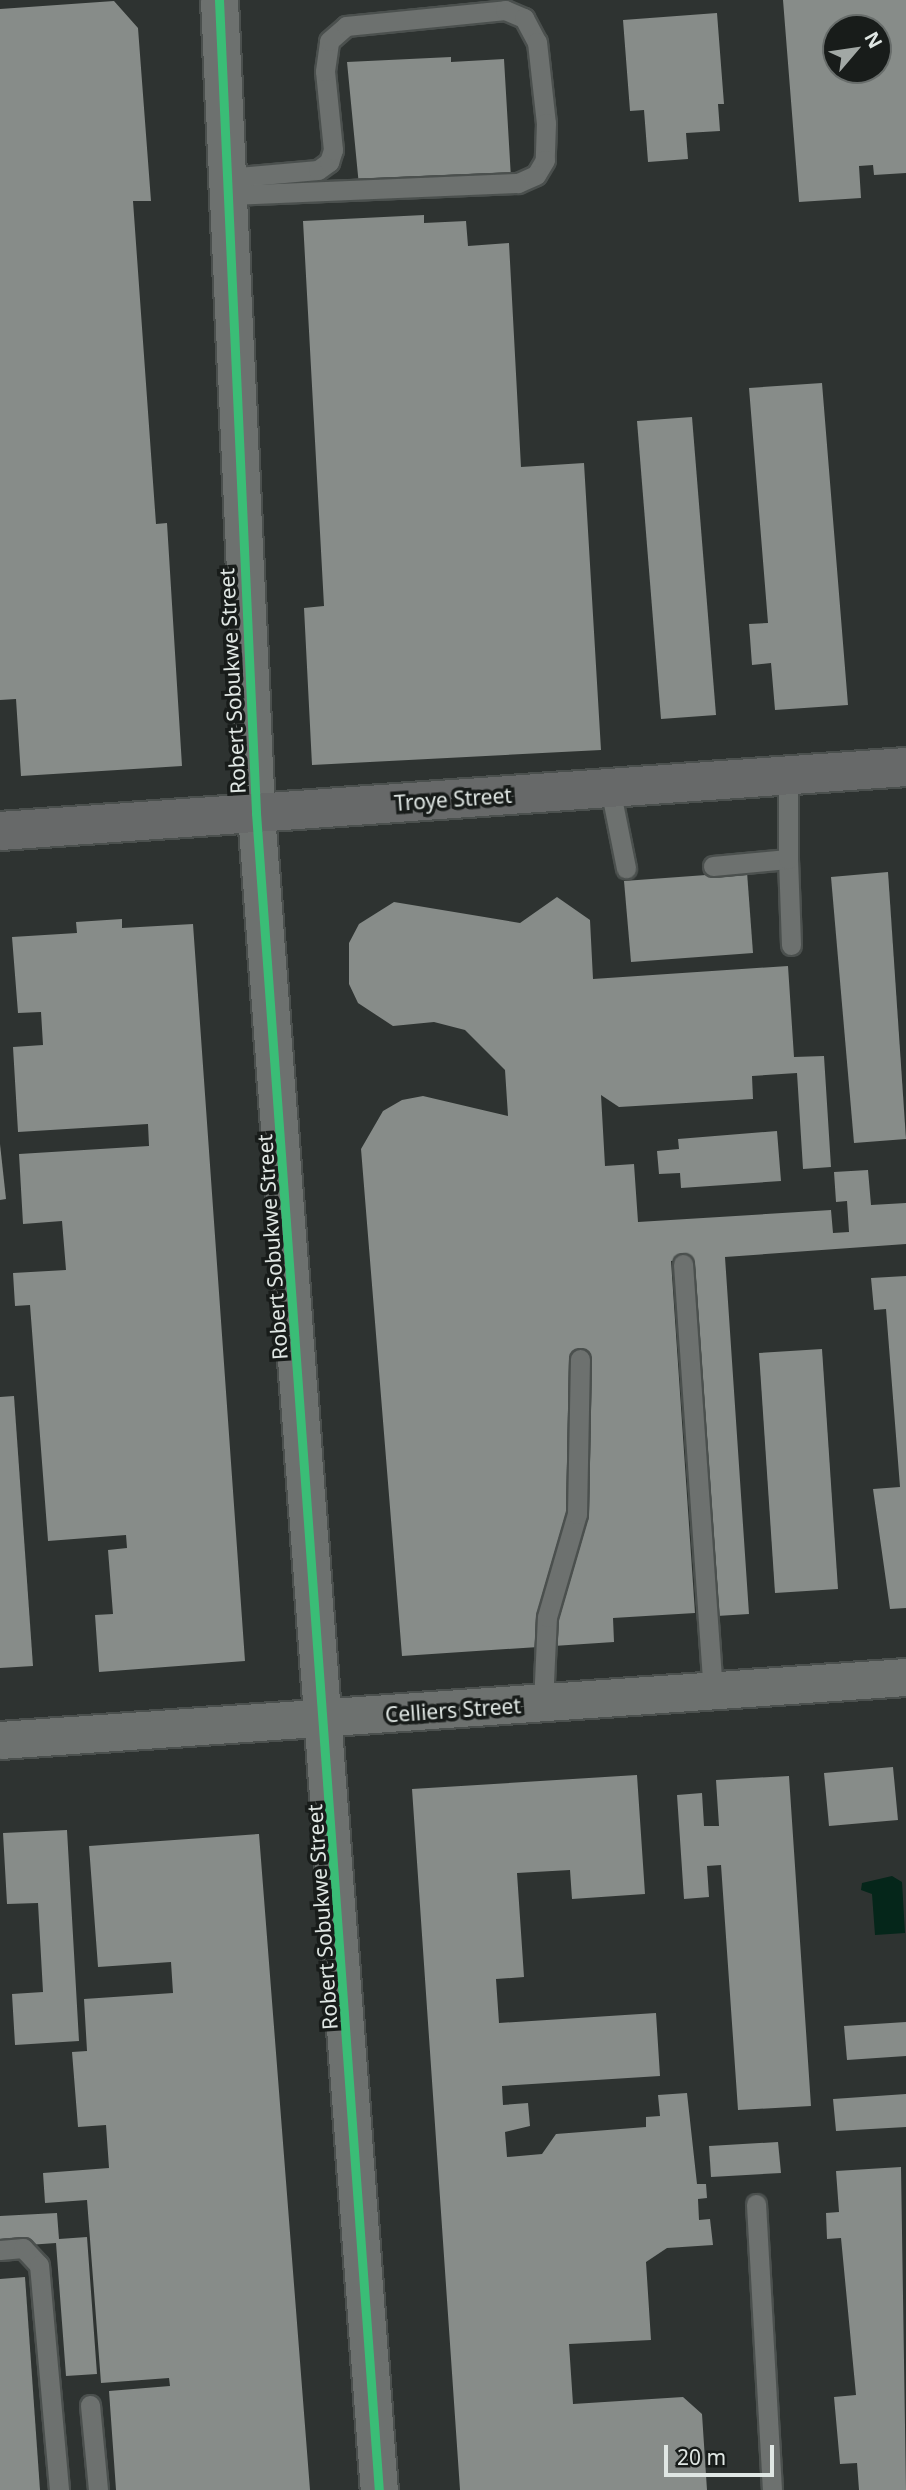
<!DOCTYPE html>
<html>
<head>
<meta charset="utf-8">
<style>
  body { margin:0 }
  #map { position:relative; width:906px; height:2490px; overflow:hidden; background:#2e3331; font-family:"Noto Sans",sans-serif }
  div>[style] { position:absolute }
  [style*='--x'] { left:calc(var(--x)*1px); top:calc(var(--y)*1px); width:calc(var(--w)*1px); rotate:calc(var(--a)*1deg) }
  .water>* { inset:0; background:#05261a }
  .building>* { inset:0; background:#878c89 }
  .roads { filter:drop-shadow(2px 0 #4b504e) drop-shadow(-2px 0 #4b504e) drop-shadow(0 2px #4b504e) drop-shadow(0 -2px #4b504e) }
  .service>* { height:19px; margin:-9.5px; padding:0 9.5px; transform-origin:9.5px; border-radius:9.5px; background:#6d716f }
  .minor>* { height:37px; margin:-18.5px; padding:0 18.5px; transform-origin:18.5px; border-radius:18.5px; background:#6d716f }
  .secondary>* { height:38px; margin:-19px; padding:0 19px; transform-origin:19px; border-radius:19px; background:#676969 }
  .cycleway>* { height:9px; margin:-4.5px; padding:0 4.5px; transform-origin:4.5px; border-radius:4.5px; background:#3abd76 }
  span { translate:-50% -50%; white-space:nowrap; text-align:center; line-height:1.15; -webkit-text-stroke:7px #181c1a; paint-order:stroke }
  .street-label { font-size:21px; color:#e0e7e4 }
  .north { position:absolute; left:822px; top:14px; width:70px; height:70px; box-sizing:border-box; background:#181c1a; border:2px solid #686d6b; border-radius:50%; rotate:61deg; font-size:19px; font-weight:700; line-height:28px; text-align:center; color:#e0e7e4 }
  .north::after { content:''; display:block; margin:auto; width:24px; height:32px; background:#a2a8a5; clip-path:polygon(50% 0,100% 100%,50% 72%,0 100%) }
  .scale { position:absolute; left:664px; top:2445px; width:110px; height:32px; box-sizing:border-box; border:4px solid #e0e7e4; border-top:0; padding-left:9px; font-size:21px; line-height:24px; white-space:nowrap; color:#e0e7e4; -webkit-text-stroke:5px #181c1a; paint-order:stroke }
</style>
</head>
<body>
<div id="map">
  <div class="water">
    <div style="clip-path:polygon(892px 1876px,902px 1882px,905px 1933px,875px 1935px,872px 1894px,861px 1890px,862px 1883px)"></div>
  </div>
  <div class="building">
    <div style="clip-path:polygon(evenodd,783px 0,906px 0,906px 173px,874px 175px,873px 165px,859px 166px,861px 198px,799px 202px,783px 0,836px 28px,878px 28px,878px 70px,836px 70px,836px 28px)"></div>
    <div style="clip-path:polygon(114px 1px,138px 28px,151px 201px,133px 201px,156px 524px,167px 523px,182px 766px,21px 776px,16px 699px,0 700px,0 9px)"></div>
    <div style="clip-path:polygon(717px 13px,724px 104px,718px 104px,720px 131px,686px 133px,688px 159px,648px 162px,644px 110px,630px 111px,623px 20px)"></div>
    <div style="clip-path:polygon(451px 57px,451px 62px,504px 59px,511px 178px,359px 186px,347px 62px)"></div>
    <div style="clip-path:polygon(424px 215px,424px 223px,466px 221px,468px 246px,509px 243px,521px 467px,584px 463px,601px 750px,312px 765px,304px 608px,324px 606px,303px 221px)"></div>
    <div style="clip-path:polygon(822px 383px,848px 705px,775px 710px,771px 663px,752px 665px,749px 624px,768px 623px,749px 388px)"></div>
    <div style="clip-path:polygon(692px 417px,716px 715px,661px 719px,637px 421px)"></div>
    <div style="clip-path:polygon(747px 872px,753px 953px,631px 962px,624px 881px)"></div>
    <div style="clip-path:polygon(888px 872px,906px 1139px,854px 1143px,831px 877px)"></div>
    <div style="clip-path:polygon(557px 897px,590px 920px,593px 979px,788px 966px,794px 1057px,824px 1056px,831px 1167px,803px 1169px,797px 1073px,752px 1076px,753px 1099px,619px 1107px,601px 1095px,605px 1166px,634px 1164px,638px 1222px,831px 1210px,833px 1233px,849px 1232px,847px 1201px,836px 1202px,834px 1172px,868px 1170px,871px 1205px,906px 1203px,906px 1244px,725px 1257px,749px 1614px,717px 1616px,692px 1259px,671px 1261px,695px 1613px,613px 1618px,614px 1642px,402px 1656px,361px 1149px,383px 1111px,402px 1100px,423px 1096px,508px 1116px,505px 1070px,465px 1030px,434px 1022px,393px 1026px,358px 1003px,349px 984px,349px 943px,359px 924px,394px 902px,520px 923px)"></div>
    <div style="clip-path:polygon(122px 919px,122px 928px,193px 924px,245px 1661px,99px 1672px,95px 1615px,113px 1614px,108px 1550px,127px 1548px,126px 1535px,48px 1541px,30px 1305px,15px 1306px,13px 1273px,66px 1270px,62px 1221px,23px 1224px,19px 1154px,149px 1146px,148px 1124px,18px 1132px,13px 1047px,43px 1045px,41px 1012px,18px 1013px,12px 937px,77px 933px,76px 922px)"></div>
    <div style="clip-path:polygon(777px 1131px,781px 1181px,681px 1188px,680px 1173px,659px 1174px,657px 1151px,679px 1149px,678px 1139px)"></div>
    <div style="clip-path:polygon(0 1144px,6px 1199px,0 1200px)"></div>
    <div style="clip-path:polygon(906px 1276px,906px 1608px,890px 1609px,873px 1489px,900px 1487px,886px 1309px,874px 1310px,871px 1278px)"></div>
    <div style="clip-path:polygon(822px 1349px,838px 1589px,775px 1593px,759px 1353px)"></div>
    <div style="clip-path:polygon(14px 1396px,33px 1666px,0 1668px,0 1397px)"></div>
    <div style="clip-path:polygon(893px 1767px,898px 1820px,829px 1826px,824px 1773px)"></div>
    <div style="clip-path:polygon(637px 1775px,645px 1894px,572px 1899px,570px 1870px,517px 1873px,524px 1977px,496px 1979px,499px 2023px,656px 2013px,660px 2076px,502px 2086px,503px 2105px,528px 2103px,530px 2126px,505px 2132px,507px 2157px,542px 2154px,556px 2134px,646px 2127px,646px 2117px,660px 2116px,658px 2095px,687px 2093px,697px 2184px,706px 2184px,707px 2198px,698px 2199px,699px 2220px,710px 2219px,713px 2245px,667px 2248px,646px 2262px,651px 2340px,569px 2344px,573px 2404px,683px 2397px,702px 2414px,707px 2490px,460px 2490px,412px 1789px)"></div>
    <div style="clip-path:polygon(789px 1776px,811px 2106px,738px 2110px,721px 1865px,707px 1866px,709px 1897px,684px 1899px,677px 1795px,702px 1793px,704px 1826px,719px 1826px,716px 1780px)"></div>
    <div style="clip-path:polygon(67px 1830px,79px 2041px,15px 2045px,12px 1994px,43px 1992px,38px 1903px,7px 1904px,3px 1833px)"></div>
    <div style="clip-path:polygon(259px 1834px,310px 2490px,116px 2490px,109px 2391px,170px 2386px,169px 2378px,101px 2383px,87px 2200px,45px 2203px,43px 2173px,109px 2168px,106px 2125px,78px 2127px,72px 2052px,87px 2051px,84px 1999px,173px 1993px,171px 1962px,98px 1967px,89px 1846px)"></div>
    <div style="clip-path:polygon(906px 2022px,906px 2056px,847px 2060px,844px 2026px)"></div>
    <div style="clip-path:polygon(906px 2094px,906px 2127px,836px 2131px,833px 2099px)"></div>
    <div style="clip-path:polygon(778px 2142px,781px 2173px,711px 2177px,709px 2146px)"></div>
    <div style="clip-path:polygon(901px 2167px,906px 2490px,859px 2490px,857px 2463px,840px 2464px,834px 2397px,856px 2395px,841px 2238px,827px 2239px,826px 2213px,839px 2212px,836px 2171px)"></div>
    <div style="clip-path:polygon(57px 2213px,59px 2239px,87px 2237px,97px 2374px,66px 2376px,56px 2243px,0 2247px,0 2216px)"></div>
    <div style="clip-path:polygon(25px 2277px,40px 2490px,0 2490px,0 2279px)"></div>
  </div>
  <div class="roads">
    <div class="service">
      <div style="--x:227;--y:178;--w:91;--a:-5"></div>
      <div style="--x:318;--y:170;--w:14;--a:-36"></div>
      <div style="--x:329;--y:162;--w:13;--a:-72"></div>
      <div style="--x:333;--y:150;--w:79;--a:-95.8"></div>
      <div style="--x:325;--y:71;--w:30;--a:-82"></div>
      <div style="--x:329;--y:41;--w:23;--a:-41"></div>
      <div style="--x:346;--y:26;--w:160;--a:-5.7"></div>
      <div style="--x:505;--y:10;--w:21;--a:23"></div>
      <div style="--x:524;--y:18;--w:27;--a:62"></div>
      <div style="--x:537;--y:42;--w:81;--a:83.7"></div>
      <div style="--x:546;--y:123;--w:37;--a:92"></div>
      <div style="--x:545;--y:160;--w:17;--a:121"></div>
      <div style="--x:536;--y:175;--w:20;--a:156"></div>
      <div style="--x:518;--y:183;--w:290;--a:177.6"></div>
      <div style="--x:610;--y:788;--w:82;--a:78.7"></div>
      <div style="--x:788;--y:859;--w:86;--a:88"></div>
      <div style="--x:713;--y:866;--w:75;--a:-5.3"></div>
      <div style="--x:788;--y:859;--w:84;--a:-90"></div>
      <div style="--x:683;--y:1264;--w:428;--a:86"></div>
      <div style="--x:543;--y:1704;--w:87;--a:-87.4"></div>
      <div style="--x:547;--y:1617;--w:107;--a:-73.8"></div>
      <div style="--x:577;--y:1514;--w:155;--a:-88.9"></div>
      <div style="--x:756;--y:2204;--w:286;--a:86.8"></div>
      <div style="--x:0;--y:2250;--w:23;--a:-5"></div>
      <div style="--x:23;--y:2248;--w:23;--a:47"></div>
      <div style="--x:39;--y:2265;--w:226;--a:84.9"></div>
      <div style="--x:90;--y:2405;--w:85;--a:84.6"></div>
    </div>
    <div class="minor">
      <div style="--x:219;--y:0;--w:814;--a:87.39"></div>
      <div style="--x:256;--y:813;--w:1682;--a:85.81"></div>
      <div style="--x:0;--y:1740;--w:908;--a:-3.98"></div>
    </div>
    <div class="secondary">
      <div style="--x:0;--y:831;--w:908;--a:-4.04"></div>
    </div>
  </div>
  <div class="cycleway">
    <div style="--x:219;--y:0;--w:814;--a:87.39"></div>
    <div style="--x:256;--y:813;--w:1682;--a:85.81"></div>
  </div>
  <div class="street-label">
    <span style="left:232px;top:681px;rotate:-93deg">Robert Sobukwe Street</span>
    <span style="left:453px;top:799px;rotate:-4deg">Troye Street</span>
    <span style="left:272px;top:1247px;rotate:-94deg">Robert Sobukwe Street</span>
    <span style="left:453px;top:1710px;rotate:-4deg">Celliers Street</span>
    <span style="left:322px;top:1917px;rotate:-94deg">Robert Sobukwe Street</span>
  </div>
  <div class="north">N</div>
  <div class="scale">20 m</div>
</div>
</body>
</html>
